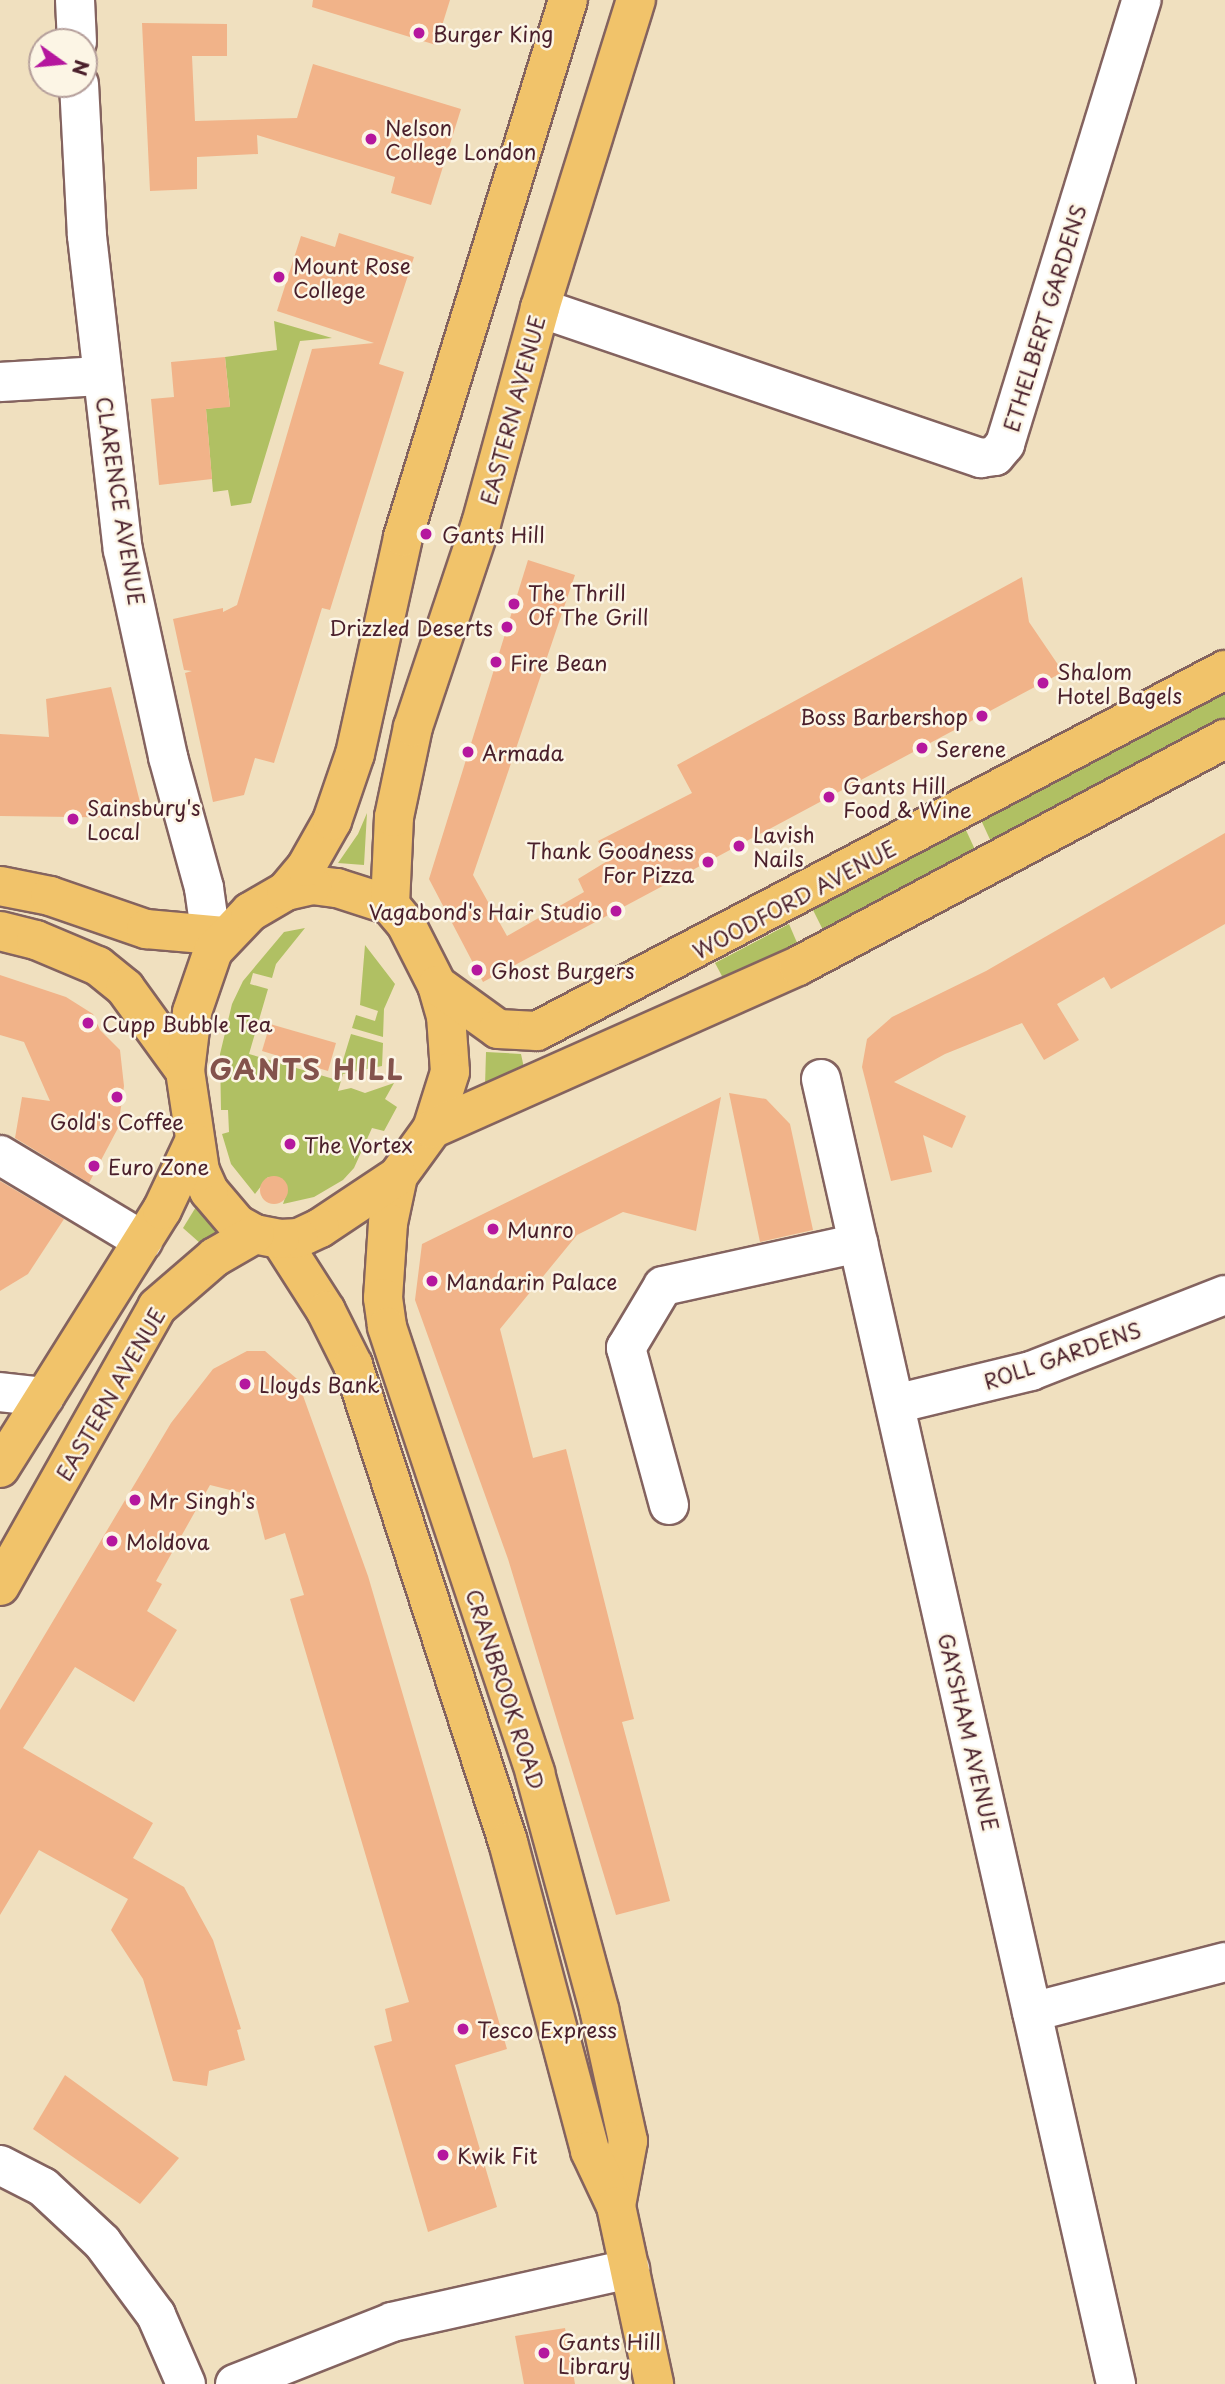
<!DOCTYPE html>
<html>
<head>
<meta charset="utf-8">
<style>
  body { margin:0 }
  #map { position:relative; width:1225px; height:2384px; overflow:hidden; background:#f0e0bf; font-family:"Playpen Sans",sans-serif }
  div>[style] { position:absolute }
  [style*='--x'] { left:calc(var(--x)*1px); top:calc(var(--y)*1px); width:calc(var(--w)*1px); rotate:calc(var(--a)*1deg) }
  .green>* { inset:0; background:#b0c063 }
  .building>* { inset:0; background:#f1b389 }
  .round { border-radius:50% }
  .roads { filter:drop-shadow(2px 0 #84635f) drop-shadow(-2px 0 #84635f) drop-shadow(0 2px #84635f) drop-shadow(0 -2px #84635f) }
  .minor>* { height:38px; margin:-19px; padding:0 19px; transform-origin:19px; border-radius:19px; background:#fff }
  .major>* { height:38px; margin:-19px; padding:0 19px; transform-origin:19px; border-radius:19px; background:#f1c36a }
  .highway>* { height:38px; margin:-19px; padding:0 19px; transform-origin:19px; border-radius:19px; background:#f1c36a }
  .dots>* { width:19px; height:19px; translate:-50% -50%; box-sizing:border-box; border:4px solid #fcf5e5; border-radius:50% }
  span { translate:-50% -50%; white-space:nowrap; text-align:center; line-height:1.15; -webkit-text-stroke:5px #fcf5e5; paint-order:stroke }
  .poi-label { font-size:21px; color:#4a1f2b }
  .left { translate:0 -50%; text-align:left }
  .right { translate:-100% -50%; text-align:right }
  .street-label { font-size:21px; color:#4a1f2b }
  .district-label { font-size:28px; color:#84534c; font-weight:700; letter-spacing:2px }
  .north { position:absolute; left:28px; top:28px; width:70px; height:70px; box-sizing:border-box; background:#fcf5e5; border:2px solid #b59f9b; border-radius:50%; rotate:105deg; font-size:19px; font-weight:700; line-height:28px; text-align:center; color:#4a1f2b }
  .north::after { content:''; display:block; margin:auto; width:24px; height:32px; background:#b5179e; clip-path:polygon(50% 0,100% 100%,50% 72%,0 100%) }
</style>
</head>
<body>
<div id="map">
  <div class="green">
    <div style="clip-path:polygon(274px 321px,332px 338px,300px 341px,251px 503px,231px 506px,228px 490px,213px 492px,206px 409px,230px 406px,225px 357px,277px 350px)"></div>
    <div style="clip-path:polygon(1225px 689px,1225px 721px,993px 846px,981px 820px)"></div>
    <div style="clip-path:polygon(367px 813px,364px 865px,338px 863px,358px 834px)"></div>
    <div style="clip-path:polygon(965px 828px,977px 854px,825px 934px,812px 908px)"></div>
    <div style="clip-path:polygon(789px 924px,798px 945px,723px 978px,715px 963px)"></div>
    <div style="clip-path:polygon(305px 928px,276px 964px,272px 978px,253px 973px,250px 984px,268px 989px,249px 1054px,337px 1080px,351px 1034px,383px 1043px,382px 1066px,343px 1074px,338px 1091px,351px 1088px,365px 1093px,394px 1083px,385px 1099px,397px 1107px,384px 1131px,372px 1128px,354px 1168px,343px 1180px,314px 1197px,283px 1204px,287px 1192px,282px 1179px,268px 1177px,255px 1194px,231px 1164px,222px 1134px,229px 1132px,228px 1110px,221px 1110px,220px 1054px,232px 1004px,243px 981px,284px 932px)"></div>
    <div style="clip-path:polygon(365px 945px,395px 984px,384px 1009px,383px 1037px,352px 1028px,356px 1015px,375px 1021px,378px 1011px,360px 1005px)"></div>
    <div style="clip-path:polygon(486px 1052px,521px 1054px,524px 1068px,485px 1086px)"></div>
    <div style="clip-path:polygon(199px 1202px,235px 1242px,209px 1251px,183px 1228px)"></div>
  </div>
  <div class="building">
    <div style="clip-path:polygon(313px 0,450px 0,436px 45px,312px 7px)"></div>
    <div style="clip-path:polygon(142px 23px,227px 24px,227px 56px,192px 56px,195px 121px,297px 118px,313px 64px,461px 109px,431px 205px,391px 193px,395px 177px,257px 135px,258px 154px,197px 157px,197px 189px,150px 191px)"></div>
    <div style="clip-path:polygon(339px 233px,414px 257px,379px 364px,404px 372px,330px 610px,322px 608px,274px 763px,255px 758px,244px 795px,213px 802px,185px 673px,192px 671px,184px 670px,173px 619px,223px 608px,223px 612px,237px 605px,312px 349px,374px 343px,277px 311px,301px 236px,335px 247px)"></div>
    <div style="clip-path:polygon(225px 357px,230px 407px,206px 409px,212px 479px,159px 485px,151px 399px,174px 397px,171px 362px)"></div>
    <div style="clip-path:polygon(528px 560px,575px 575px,473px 875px,507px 936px,584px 892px,578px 879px,609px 860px,598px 841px,692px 793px,677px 765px,1022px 577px,1029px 622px,1063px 672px,483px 982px,429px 879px)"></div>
    <div style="clip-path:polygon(111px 687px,144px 818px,0 816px,0 734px,49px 737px,46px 699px)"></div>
    <div style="clip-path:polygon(1225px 833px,1225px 924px,1111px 989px,1104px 977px,1057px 1004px,1079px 1040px,1044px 1060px,1022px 1023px,945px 1054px,894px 1082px,966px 1116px,952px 1148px,923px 1135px,932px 1172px,891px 1181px,862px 1067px,867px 1039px,892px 1017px,986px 971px)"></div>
    <div style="clip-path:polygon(0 975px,66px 997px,93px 1014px,100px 1030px,120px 1050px,124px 1086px,118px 1128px,89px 1183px,15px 1138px,22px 1097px,50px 1101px,24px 1042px,0 1035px)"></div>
    <div style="clip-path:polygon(270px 1024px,336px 1043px,328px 1071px,262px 1051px)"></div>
    <div style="clip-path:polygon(729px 1093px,766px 1099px,790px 1124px,813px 1230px,760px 1242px)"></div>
    <div style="clip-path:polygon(721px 1097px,696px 1231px,623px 1212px,577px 1235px,500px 1329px,533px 1458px,566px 1449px,634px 1719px,622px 1722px,670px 1901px,616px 1915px,508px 1559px,415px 1300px,422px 1244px)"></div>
    <div class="round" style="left:260px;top:1176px;width:28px;height:28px"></div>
    <div style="clip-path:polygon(0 1181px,64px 1219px,28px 1274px,0 1291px)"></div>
    <div style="clip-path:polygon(247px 1351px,265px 1351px,297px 1379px,368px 1576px,507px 2049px,455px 2065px,497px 2207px,428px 2232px,374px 2046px,392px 2041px,385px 2009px,409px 2002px,290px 1599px,304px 1595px,285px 1533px,265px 1540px,254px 1496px,210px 1485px,156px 1581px,162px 1584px,147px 1611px,177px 1630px,134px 1702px,75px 1667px,23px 1748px,153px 1823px,133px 1858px,184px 1887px,213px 1940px,241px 2029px,237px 2030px,245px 2060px,209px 2071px,207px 2086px,173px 2081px,143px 1979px,111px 1930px,128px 1899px,39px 1850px,0 1915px,0 1710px,171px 1423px,213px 1369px)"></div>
    <div style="clip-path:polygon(65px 2075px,179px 2158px,140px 2204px,33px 2129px)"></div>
    <div style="clip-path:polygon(565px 2328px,575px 2384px,524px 2384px,515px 2336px)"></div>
  </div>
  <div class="roads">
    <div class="minor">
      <div style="--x:75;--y:0;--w:42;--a:87.3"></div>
      <div style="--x:79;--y:84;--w:152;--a:87"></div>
      <div style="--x:87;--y:236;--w:316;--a:83.5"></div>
      <div style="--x:123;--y:550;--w:212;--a:77.7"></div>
      <div style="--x:168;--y:757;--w:136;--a:74.6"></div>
      <div style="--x:204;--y:888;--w:64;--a:81.9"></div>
      <div style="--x:540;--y:308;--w:466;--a:18.8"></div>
      <div style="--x:981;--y:458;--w:14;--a:-8"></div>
      <div style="--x:995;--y:456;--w:16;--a:-50"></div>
      <div style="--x:1005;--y:444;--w:465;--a:-72.9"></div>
      <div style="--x:0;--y:382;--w:102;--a:-3.4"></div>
      <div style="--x:821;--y:1079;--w:1338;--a:77.26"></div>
      <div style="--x:0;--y:1155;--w:167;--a:31"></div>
      <div style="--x:0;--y:1392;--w:45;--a:6.3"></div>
      <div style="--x:895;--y:1404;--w:140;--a:-13.6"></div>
      <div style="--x:1031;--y:1371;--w:208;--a:-21.4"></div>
      <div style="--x:669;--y:1505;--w:163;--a:-105.3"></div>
      <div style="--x:626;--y:1348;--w:72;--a:-59.2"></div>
      <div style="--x:663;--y:1286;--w:200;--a:-12.4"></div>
      <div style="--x:1032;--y:2012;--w:199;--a:-14.5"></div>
      <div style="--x:0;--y:2165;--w:48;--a:27.1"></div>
      <div style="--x:43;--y:2187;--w:81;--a:43"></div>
      <div style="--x:102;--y:2242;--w:91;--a:53.5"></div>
      <div style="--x:156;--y:2315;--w:75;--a:66.5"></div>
      <div style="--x:235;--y:2384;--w:169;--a:-21.5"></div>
      <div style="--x:392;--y:2322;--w:244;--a:-12.6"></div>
    </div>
    <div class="major">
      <div style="--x:0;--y:886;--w:51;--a:11.3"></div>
      <div style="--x:50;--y:896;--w:102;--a:19"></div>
      <div style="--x:146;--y:929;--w:78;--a:5.1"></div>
      <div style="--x:0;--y:931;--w:37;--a:14"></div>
      <div style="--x:36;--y:940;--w:67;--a:22.8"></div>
      <div style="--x:98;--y:966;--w:35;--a:39"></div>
      <div style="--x:125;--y:988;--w:102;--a:54.1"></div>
      <div style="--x:398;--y:1176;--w:48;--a:102"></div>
      <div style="--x:388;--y:1223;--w:75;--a:93.8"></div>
      <div style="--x:383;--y:1298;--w:29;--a:82"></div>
      <div style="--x:387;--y:1327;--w:470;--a:71.6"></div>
      <div style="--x:535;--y:1773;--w:245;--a:74.8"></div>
      <div style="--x:599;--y:2009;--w:135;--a:77.6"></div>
      <div style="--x:628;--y:2141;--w:66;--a:100.5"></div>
      <div style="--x:280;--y:1239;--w:85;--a:57.4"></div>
      <div style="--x:326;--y:1311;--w:60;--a:63.4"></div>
      <div style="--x:353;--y:1365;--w:502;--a:72"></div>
      <div style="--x:508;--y:1842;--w:320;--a:75.1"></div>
      <div style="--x:590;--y:2151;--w:61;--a:64.7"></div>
      <div style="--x:616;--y:2206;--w:182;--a:77.9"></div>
    </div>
    <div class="highway">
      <div style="--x:312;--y:885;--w:25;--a:7"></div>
      <div style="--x:337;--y:888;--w:56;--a:17.8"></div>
      <div style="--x:390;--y:905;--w:25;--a:50"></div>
      <div style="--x:406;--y:924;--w:68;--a:63.1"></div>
      <div style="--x:437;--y:985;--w:32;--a:74"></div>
      <div style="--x:446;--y:1016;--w:56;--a:85.9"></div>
      <div style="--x:450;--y:1072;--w:60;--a:107.5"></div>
      <div style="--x:432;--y:1129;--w:58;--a:125.9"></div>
      <div style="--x:398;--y:1176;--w:94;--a:146.3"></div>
      <div style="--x:320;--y:1228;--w:23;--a:155"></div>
      <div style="--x:299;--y:1238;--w:19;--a:177"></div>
      <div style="--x:280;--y:1239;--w:25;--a:-169"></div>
      <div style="--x:255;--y:1234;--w:21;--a:-151"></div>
      <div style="--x:237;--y:1224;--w:43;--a:-130.3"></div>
      <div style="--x:209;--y:1191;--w:22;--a:-114"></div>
      <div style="--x:200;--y:1171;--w:101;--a:-98.5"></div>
      <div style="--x:185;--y:1071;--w:59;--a:-83.2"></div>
      <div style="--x:192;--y:1012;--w:65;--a:-71"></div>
      <div style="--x:213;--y:951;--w:54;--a:-46.5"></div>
      <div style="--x:250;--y:912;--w:42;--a:-30.3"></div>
      <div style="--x:286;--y:891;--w:27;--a:-13"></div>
      <div style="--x:286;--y:891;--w:31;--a:-50"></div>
      <div style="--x:306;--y:867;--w:53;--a:-60.5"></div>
      <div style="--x:332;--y:821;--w:71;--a:-71.1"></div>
      <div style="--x:355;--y:754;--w:222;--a:-77.5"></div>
      <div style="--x:403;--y:537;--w:562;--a:-72.92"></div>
      <div style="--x:390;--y:905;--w:88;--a:-87.4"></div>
      <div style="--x:394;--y:817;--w:92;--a:-78.1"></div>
      <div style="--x:413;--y:727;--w:214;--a:-71.5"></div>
      <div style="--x:481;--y:524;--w:224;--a:-74.7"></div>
      <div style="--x:540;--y:308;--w:323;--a:-72.7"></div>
      <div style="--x:437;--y:985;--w:75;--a:35.8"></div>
      <div style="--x:498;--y:1029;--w:39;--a:3"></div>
      <div style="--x:537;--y:1031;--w:777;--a:-27.69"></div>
      <div style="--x:432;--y:1129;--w:401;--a:-24"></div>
      <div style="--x:798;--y:966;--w:484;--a:-28"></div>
      <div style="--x:0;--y:1468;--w:305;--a:-57.9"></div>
      <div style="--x:162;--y:1210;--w:75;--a:-64.8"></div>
      <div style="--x:0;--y:1586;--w:320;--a:-60.6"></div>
      <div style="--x:157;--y:1307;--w:77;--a:-40.8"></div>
      <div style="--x:215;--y:1257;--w:46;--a:-29.9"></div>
    </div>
  </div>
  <div class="dots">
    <div style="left:419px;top:33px;background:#b5179e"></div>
    <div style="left:371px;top:139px;background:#b5179e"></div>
    <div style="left:279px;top:277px;background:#b5179e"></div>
    <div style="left:426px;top:534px;background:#b5179e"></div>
    <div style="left:514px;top:604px;background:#b5179e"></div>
    <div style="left:507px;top:627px;background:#b5179e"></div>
    <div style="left:496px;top:662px;background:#b5179e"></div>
    <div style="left:1043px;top:683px;background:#b5179e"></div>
    <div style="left:982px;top:716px;background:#b5179e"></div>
    <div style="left:922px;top:748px;background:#b5179e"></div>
    <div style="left:468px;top:752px;background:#b5179e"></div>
    <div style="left:829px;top:797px;background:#b5179e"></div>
    <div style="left:73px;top:819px;background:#b5179e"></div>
    <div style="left:739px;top:846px;background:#b5179e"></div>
    <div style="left:708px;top:862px;background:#b5179e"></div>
    <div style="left:616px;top:911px;background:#b5179e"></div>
    <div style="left:477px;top:970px;background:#b5179e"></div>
    <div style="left:88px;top:1023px;background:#b5179e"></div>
    <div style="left:117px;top:1097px;background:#b5179e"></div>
    <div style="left:290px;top:1144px;background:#b5179e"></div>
    <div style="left:94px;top:1166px;background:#b5179e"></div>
    <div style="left:493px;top:1229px;background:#b5179e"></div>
    <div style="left:432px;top:1281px;background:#b5179e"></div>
    <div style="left:245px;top:1384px;background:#b5179e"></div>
    <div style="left:135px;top:1500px;background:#b5179e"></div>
    <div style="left:112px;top:1541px;background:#b5179e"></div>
    <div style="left:463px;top:2029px;background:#b5179e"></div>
    <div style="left:443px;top:2155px;background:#b5179e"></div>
    <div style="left:544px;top:2353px;background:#b5179e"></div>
  </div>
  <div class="poi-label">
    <span class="left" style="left:433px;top:33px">Burger King</span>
    <span class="left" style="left:385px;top:139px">Nelson<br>College London</span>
    <span class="left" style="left:293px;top:277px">Mount Rose<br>College</span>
    <span class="left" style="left:442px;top:534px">Gants Hill</span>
    <span class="left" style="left:528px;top:604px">The Thrill<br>Of The Grill</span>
    <span class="right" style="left:493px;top:627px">Drizzled Deserts</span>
    <span class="left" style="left:510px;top:662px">Fire Bean</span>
    <span class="left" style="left:1057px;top:683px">Shalom<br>Hotel Bagels</span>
    <span class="right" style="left:968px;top:716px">Boss Barbershop</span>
    <span class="left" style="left:936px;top:748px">Serene</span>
    <span class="left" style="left:482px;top:752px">Armada</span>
    <span class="left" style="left:843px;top:797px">Gants Hill<br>Food &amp; Wine</span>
    <span class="left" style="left:87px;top:819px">Sainsbury's<br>Local</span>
    <span class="left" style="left:753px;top:846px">Lavish<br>Nails</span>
    <span class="right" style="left:694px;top:862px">Thank Goodness<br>For Pizza</span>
    <span class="right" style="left:602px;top:911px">Vagabond's Hair Studio</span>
    <span class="left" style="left:491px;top:970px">Ghost Burgers</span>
    <span class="left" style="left:102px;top:1023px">Cupp Bubble Tea</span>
    <span style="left:117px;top:1121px">Gold's Coffee</span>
    <span class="left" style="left:304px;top:1144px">The Vortex</span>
    <span class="left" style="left:108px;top:1166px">Euro Zone</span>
    <span class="left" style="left:507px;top:1229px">Munro</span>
    <span class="left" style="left:446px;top:1281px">Mandarin Palace</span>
    <span class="left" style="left:259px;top:1384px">Lloyds Bank</span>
    <span class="left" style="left:149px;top:1500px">Mr Singh's</span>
    <span class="left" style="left:126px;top:1541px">Moldova</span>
    <span class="left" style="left:477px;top:2029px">Tesco Express</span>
    <span class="left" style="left:457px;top:2155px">Kwik Fit</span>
    <span class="left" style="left:558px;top:2353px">Gants Hill<br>Library</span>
  </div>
  <div class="street-label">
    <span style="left:1044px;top:318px;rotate:-73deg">ETHELBERT GARDENS</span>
    <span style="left:512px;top:410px;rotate:-75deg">EASTERN AVENUE</span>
    <span style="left:121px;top:501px;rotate:81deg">CLARENCE AVENUE</span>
    <span style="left:794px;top:899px;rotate:-28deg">WOODFORD AVENUE</span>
    <span style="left:1062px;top:1355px;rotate:-19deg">ROLL GARDENS</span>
    <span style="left:110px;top:1394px;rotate:-60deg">EASTERN AVENUE</span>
    <span style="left:506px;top:1689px;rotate:72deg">CRANBROOK ROAD</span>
    <span style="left:969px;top:1732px;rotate:77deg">GAYSHAM AVENUE</span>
  </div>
  <div class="district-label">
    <span style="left:307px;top:1069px">GANTS HILL</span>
  </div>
  <div class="north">N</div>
</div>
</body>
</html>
